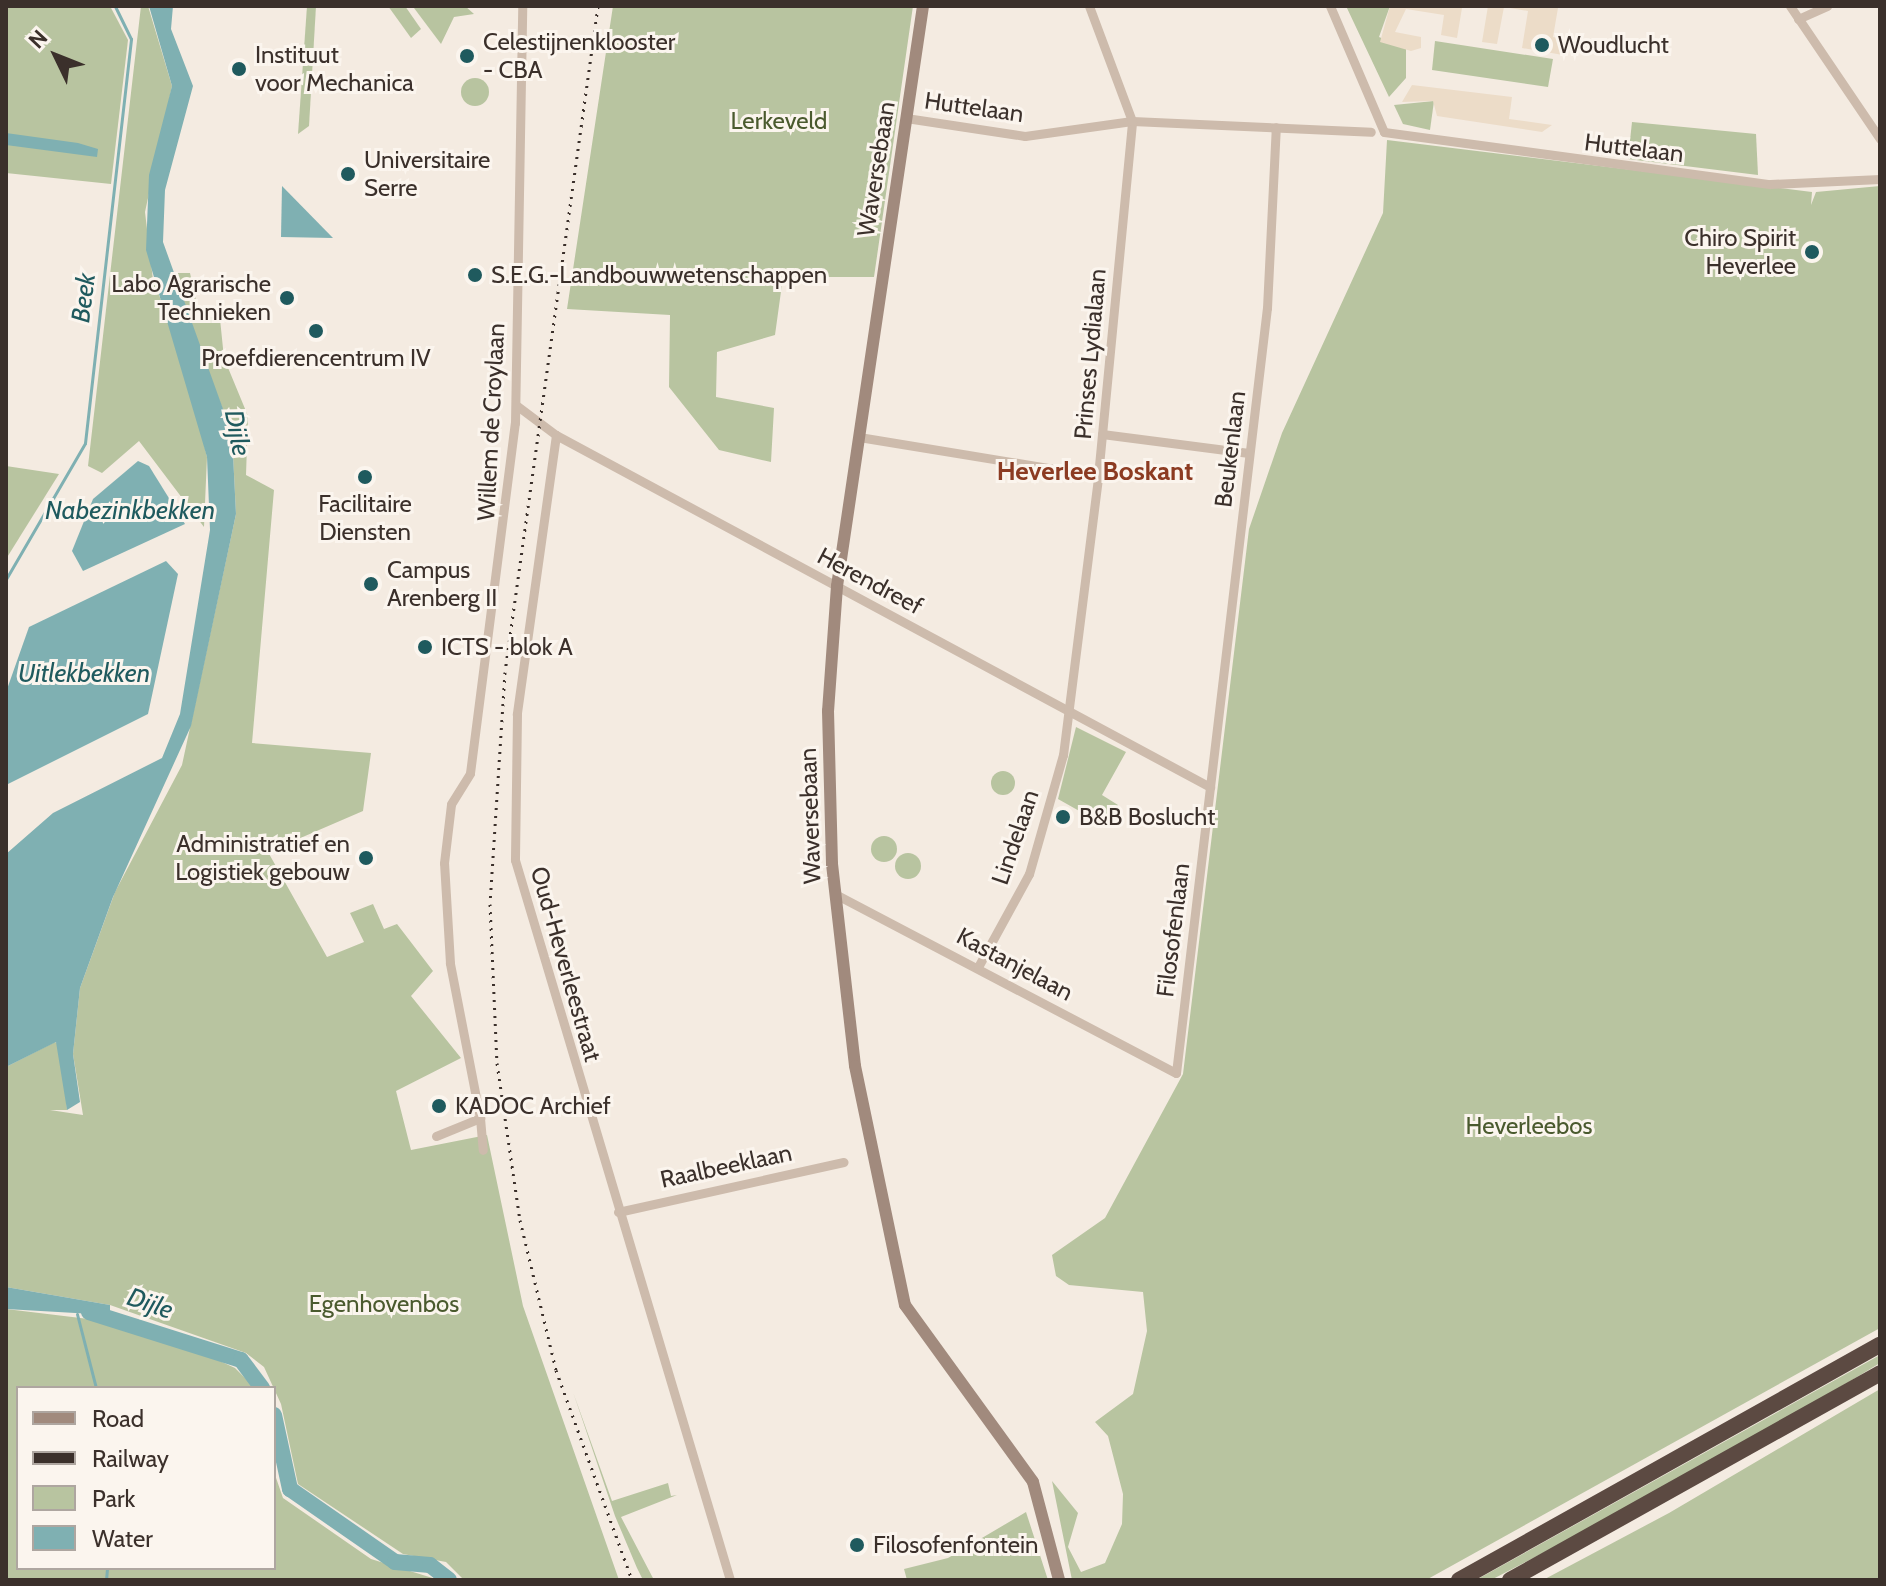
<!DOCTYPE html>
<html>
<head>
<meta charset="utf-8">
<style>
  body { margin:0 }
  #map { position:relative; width:1886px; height:1586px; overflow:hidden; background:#f4ebe1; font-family:Cabin,sans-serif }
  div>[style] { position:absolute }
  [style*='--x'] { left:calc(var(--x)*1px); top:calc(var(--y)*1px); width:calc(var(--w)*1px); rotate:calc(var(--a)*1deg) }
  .green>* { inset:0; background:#b8c4a0 }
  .round { border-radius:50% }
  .plaza>* { inset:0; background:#ecdcc8 }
  .water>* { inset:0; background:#7fb0b2 }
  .stream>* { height:3px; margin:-1.5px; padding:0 1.5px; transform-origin:1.5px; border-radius:1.5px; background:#7fb0b2 }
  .river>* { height:16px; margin:-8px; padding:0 8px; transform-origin:8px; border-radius:8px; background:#7fb0b2 }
  .street>* { height:9px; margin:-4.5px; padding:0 4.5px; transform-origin:4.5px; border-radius:4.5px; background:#cdbbac }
  .secondary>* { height:12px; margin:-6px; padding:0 6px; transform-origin:6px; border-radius:6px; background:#a18a7d }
  .highway>* { height:16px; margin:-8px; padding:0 8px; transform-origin:8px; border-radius:8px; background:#5c4a42 }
  .rail>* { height:3px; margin-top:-1.5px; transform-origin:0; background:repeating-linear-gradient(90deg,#3b302b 0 2px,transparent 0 8px) }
  .dots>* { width:22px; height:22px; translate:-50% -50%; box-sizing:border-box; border:4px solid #fbf5ee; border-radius:50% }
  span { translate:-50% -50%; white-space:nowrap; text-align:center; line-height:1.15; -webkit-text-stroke:6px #fbf5ee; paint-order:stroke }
  .poi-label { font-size:24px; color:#3b302b }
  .left { translate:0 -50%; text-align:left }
  .right { translate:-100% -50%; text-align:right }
  .street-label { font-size:24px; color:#3b302b }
  .park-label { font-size:24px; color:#4a5a2e }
  .water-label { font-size:26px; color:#1f5a5e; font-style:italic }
  .neighbourhood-label { font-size:26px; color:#8c3b22; font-weight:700 }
  .frame { position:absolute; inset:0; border:8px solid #3b302b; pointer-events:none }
  .legend { position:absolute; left:16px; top:1386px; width:260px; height:184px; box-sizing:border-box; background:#fbf5ee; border:2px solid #aea6a0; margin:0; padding:10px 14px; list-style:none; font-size:24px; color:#3b302b }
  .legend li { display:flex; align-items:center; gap:16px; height:40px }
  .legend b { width:40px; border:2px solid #aea6a0 }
  .north { position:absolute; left:16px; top:16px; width:80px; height:80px; -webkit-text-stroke:6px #fbf5ee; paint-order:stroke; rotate:313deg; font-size:22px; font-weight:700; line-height:32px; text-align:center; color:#3b302b }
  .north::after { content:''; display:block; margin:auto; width:28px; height:36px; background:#3b302b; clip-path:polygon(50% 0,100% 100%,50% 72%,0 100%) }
</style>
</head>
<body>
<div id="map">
  <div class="green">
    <div style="clip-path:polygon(6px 6px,110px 6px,128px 40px,111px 184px,6px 173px)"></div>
    <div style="clip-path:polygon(141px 6px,148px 6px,172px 86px,145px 212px,153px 280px,183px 356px,207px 457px,204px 527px,139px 441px,102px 473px,88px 466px)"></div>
    <div style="clip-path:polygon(307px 6px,316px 6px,309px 126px,298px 134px)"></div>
    <div style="clip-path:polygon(388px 6px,405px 6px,421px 29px,411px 38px)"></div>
    <div style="clip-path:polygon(465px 6px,474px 14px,454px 17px,441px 44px,414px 8px)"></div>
    <div style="clip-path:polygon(613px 6px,913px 6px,874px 277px,783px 277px,775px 335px,717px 352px,716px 397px,774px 408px,771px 462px,719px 450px,669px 387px,670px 315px,567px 309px)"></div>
    <div style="clip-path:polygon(1346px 6px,1390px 6px,1379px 37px,1406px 48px,1406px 78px,1389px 97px)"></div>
    <div style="clip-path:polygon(1435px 41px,1553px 59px,1548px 87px,1432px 70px)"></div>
    <div class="round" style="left:461px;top:78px;width:28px;height:28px"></div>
    <div style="clip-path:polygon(1434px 101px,1430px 130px,1403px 124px,1394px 105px)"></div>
    <div style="clip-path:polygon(1632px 122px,1756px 134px,1758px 175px,1628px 159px)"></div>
    <div style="clip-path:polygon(1387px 140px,1812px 192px,1811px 205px,1816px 192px,1880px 186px,1880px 1328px,1426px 1580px,1072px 1580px,1052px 1481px,1078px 1513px,1068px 1547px,1081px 1572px,1105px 1563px,1122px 1524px,1123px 1494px,1108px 1436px,1095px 1422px,1133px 1394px,1147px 1331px,1143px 1292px,1069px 1285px,1056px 1276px,1052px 1255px,1105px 1218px,1183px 1074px,1249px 529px,1282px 433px,1383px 213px)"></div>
    <div style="clip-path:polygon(171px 273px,190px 273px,199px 314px,220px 319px,224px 358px,248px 416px,246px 475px,274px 490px,252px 743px,371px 753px,363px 811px,268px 852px,327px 957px,364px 942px,350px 913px,373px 904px,384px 929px,397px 924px,433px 971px,411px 996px,461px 1058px,396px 1091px,411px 1150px,487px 1135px,523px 1306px,619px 1580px,464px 1580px,446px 1562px,403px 1554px,298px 1484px,281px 1404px,264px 1367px,246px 1353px,110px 1305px,6px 1287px,6px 1067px,55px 1042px,62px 1046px,67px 1110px,50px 1110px,83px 1115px,73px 1054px,80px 988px,115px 892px,182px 765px,236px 514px,232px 434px)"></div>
    <div style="clip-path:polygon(6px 466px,59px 474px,6px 559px)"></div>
    <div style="clip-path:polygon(1076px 727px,1126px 752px,1102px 795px,1118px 805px,1106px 826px,1058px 799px)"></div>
    <div class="round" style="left:991px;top:771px;width:24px;height:24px"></div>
    <div class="round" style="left:871px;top:836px;width:26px;height:26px"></div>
    <div class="round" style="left:895px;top:853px;width:26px;height:26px"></div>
    <div style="clip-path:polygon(6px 1309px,97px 1320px,183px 1344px,235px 1368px,255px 1388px,18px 1388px,18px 1568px,274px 1568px,274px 1472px,283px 1498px,371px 1559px,439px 1580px,6px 1580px)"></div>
    <div style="clip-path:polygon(1880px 1355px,1880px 1363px,1852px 1380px,1648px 1498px,1491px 1580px,1476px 1580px)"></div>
    <div style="clip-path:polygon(1880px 1389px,1880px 1580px,1543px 1580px,1669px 1513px)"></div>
    <div style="clip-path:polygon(573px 1392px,612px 1501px,668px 1483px,671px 1496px,677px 1495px,621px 1517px,654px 1580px,643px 1580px,637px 1568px,615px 1516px)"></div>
    <div style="clip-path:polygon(1026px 1512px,1048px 1580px,907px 1580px,904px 1569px,948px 1558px)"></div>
  </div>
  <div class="plaza">
    <div style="clip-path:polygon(1390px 6px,1472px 6px,1462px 8px,1457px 38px,1441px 35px,1444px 15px,1406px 9px,1395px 32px,1421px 37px,1421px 48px,1411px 51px,1380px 42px)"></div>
    <div style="clip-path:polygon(1488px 6px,1579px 6px,1558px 8px,1553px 37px,1566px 39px,1563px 55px,1522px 48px,1528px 11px,1504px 7px,1497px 44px,1482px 42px)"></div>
    <div style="clip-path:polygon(1412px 85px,1512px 97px,1509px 119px,1552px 125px,1542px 132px,1437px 116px,1433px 101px,1402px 102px)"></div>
  </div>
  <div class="water">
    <div style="clip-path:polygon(149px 6px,173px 6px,171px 29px,193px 86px,165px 190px,163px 242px,232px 434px,236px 514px,191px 726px,113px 897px,80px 988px,73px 1054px,80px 1102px,67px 1110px,56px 1042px,6px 1067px,6px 854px,53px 813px,162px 758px,180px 714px,210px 530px,207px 457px,146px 250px,149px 175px,172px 86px)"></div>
    <div style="clip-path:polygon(6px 133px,78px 143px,98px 149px,97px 157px,6px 145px)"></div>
    <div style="clip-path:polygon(282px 186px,333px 238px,281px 237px)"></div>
    <div style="clip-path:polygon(138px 461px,149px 466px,185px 524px,83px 571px,72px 551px,93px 499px)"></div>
    <div style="clip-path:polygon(166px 561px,178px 574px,148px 714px,6px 785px,6px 692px,29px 627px)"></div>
    <div style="clip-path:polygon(6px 1287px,110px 1305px,110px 1315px,6px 1309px)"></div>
  </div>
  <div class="stream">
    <div style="--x:6;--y:579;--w:157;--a:-59.8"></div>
    <div style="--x:85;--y:443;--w:407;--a:-83.5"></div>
    <div style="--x:131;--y:39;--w:37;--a:-116"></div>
    <div style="--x:77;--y:1314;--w:76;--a:75.6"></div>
    <div style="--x:106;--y:1580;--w:12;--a:-85"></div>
  </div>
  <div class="river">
    <div style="--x:89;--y:1312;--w:159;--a:17.5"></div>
    <div style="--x:241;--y:1360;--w:35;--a:53"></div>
    <div style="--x:274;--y:1415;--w:76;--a:77.8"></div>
    <div style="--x:290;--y:1489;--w:128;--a:34.8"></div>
    <div style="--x:395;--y:1562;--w:35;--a:5"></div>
    <div style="--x:430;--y:1565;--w:24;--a:38"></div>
  </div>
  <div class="street">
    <div style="--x:1330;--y:6;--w:137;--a:66.8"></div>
    <div style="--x:1384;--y:132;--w:389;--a:7.7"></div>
    <div style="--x:1770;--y:184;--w:110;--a:-2.6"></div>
    <div style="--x:1790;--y:6;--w:161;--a:55.9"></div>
    <div style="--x:1798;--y:19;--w:32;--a:-24"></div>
    <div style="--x:906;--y:118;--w:120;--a:8.6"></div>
    <div style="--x:1025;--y:136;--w:108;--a:-8"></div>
    <div style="--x:1132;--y:121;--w:239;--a:2.6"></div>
    <div style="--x:516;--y:405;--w:50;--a:36.9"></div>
    <div style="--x:556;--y:435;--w:743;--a:28.29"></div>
    <div style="--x:1102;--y:434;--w:148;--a:7.4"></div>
    <div style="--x:556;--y:435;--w:282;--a:98"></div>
    <div style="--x:517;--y:714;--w:146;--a:90.8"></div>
    <div style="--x:515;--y:860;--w:751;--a:73.37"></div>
    <div style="--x:859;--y:437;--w:242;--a:9.3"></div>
    <div style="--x:835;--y:894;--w:385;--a:27.7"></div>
    <div style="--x:1176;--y:1073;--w:770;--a:-83.22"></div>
    <div style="--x:1267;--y:308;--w:181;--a:-87.2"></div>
    <div style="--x:978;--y:967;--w:106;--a:-61.3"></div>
    <div style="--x:1029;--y:874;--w:124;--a:-74.1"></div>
    <div style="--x:1063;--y:755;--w:281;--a:-82.8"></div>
    <div style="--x:1098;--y:476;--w:357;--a:-84.5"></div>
    <div style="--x:1132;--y:121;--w:123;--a:-110.5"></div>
    <div style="--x:480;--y:1118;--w:32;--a:85"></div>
    <div style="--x:436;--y:1136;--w:48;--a:-22.2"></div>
    <div style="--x:480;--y:1118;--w:158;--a:-101"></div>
    <div style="--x:450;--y:963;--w:100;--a:-93.4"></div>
    <div style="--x:444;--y:863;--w:59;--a:-83.2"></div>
    <div style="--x:451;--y:804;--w:36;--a:-58"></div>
    <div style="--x:470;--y:773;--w:353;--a:-82.7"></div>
    <div style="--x:515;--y:423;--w:417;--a:-89"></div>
    <div style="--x:618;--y:1212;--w:231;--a:-12.5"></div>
  </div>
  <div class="secondary">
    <div style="--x:923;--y:6;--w:586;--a:98.43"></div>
    <div style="--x:837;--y:586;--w:125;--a:94.1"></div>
    <div style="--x:828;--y:711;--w:153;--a:88.5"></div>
    <div style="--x:832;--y:864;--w:203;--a:83.5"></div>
    <div style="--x:855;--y:1066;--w:244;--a:78.2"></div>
    <div style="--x:905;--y:1305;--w:218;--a:54.1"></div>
    <div style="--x:1033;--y:1482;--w:101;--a:75.1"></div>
  </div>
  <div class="highway">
    <div style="--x:1459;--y:1580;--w:482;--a:-29.2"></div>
    <div style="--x:1510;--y:1580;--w:424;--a:-29.2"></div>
  </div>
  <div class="rail">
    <div style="--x:598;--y:6;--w:672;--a:97.95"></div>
    <div style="--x:505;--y:672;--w:232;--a:93.7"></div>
    <div style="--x:490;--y:904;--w:159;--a:87.5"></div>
    <div style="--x:497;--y:1063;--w:159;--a:81.7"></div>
    <div style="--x:520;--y:1220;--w:154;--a:76.5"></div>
    <div style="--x:556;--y:1370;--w:223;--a:70.1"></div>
  </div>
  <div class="dots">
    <div style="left:1542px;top:45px;background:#1f5a5e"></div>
    <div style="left:467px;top:56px;background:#1f5a5e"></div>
    <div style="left:239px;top:69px;background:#1f5a5e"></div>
    <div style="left:348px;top:174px;background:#1f5a5e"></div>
    <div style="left:1812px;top:252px;background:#1f5a5e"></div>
    <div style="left:475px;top:275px;background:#1f5a5e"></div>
    <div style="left:287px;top:298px;background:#1f5a5e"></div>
    <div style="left:316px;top:331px;background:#1f5a5e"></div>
    <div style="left:365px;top:477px;background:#1f5a5e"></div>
    <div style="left:371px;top:584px;background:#1f5a5e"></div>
    <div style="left:425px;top:647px;background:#1f5a5e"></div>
    <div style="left:1063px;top:817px;background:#1f5a5e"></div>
    <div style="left:366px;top:858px;background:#1f5a5e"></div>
    <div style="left:439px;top:1106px;background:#1f5a5e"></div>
    <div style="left:857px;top:1545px;background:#1f5a5e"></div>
  </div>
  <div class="poi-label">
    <span class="left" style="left:483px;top:56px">Celestijnenklooster<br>- CBA</span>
    <span class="left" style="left:1558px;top:45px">Woudlucht</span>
    <span class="left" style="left:255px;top:69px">Instituut<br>voor Mechanica</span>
    <span class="left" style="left:364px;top:174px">Universitaire<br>Serre</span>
    <span class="right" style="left:1796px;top:252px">Chiro Spirit<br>Heverlee</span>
    <span class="left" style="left:491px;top:275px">S.E.G.-Landbouwwetenschappen</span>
    <span class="right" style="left:271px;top:298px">Labo Agrarische<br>Technieken</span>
    <span style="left:316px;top:358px">Proefdierencentrum IV</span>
    <span style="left:365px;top:518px">Facilitaire<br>Diensten</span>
    <span class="left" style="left:387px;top:584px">Campus<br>Arenberg II</span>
    <span class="left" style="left:441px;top:647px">ICTS - blok A</span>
    <span class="left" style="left:1079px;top:817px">B&amp;B Boslucht</span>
    <span class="right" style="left:350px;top:858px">Administratief en<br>Logistiek gebouw</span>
    <span class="left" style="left:455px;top:1106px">KADOC Archief</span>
    <span class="left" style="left:873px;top:1545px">Filosofenfontein</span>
  </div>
  <div class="street-label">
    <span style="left:974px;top:107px;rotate:8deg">Huttelaan</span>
    <span style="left:1634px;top:148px;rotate:7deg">Huttelaan</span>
    <span style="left:876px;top:169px;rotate:-81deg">Waversebaan</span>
    <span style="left:1090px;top:354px;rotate:-85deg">Prinses Lydialaan</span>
    <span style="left:491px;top:422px;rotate:-87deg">Willem de Croylaan</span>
    <span style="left:1230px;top:449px;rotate:-83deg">Beukenlaan</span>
    <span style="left:870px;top:581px;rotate:28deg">Herendreef</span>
    <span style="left:810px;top:816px;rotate:-92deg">Waversebaan</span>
    <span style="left:1015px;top:837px;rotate:-71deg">Lindelaan</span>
    <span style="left:1173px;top:930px;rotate:-83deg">Filosofenlaan</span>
    <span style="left:566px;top:964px;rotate:74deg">Oud-Heverleestraat</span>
    <span style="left:1015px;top:964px;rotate:28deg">Kastanjelaan</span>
    <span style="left:726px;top:1166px;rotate:-12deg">Raalbeeklaan</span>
  </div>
  <div class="park-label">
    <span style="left:779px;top:121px">Lerkeveld</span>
    <span style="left:1529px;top:1126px">Heverleebos</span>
    <span style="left:384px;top:1304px">Egenhovenbos</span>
  </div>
  <div class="water-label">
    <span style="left:84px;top:298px;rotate:-83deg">Beek</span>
    <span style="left:237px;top:433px;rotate:79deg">Dijle</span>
    <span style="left:130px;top:511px">Nabezinkbekken</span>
    <span style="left:84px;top:674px">Uitlekbekken</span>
    <span style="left:150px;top:1304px;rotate:19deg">Dijle</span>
  </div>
  <div class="neighbourhood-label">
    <span style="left:1095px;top:472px">Heverlee Boskant</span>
  </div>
  <div class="frame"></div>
  <ul class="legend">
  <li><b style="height:10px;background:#a18a7d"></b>Road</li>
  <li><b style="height:10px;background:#3b302b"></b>Railway</li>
  <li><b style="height:22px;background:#b8c4a0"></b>Park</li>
  <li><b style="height:22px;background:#7fb0b2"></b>Water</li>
  </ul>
  <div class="north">N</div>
</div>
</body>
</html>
